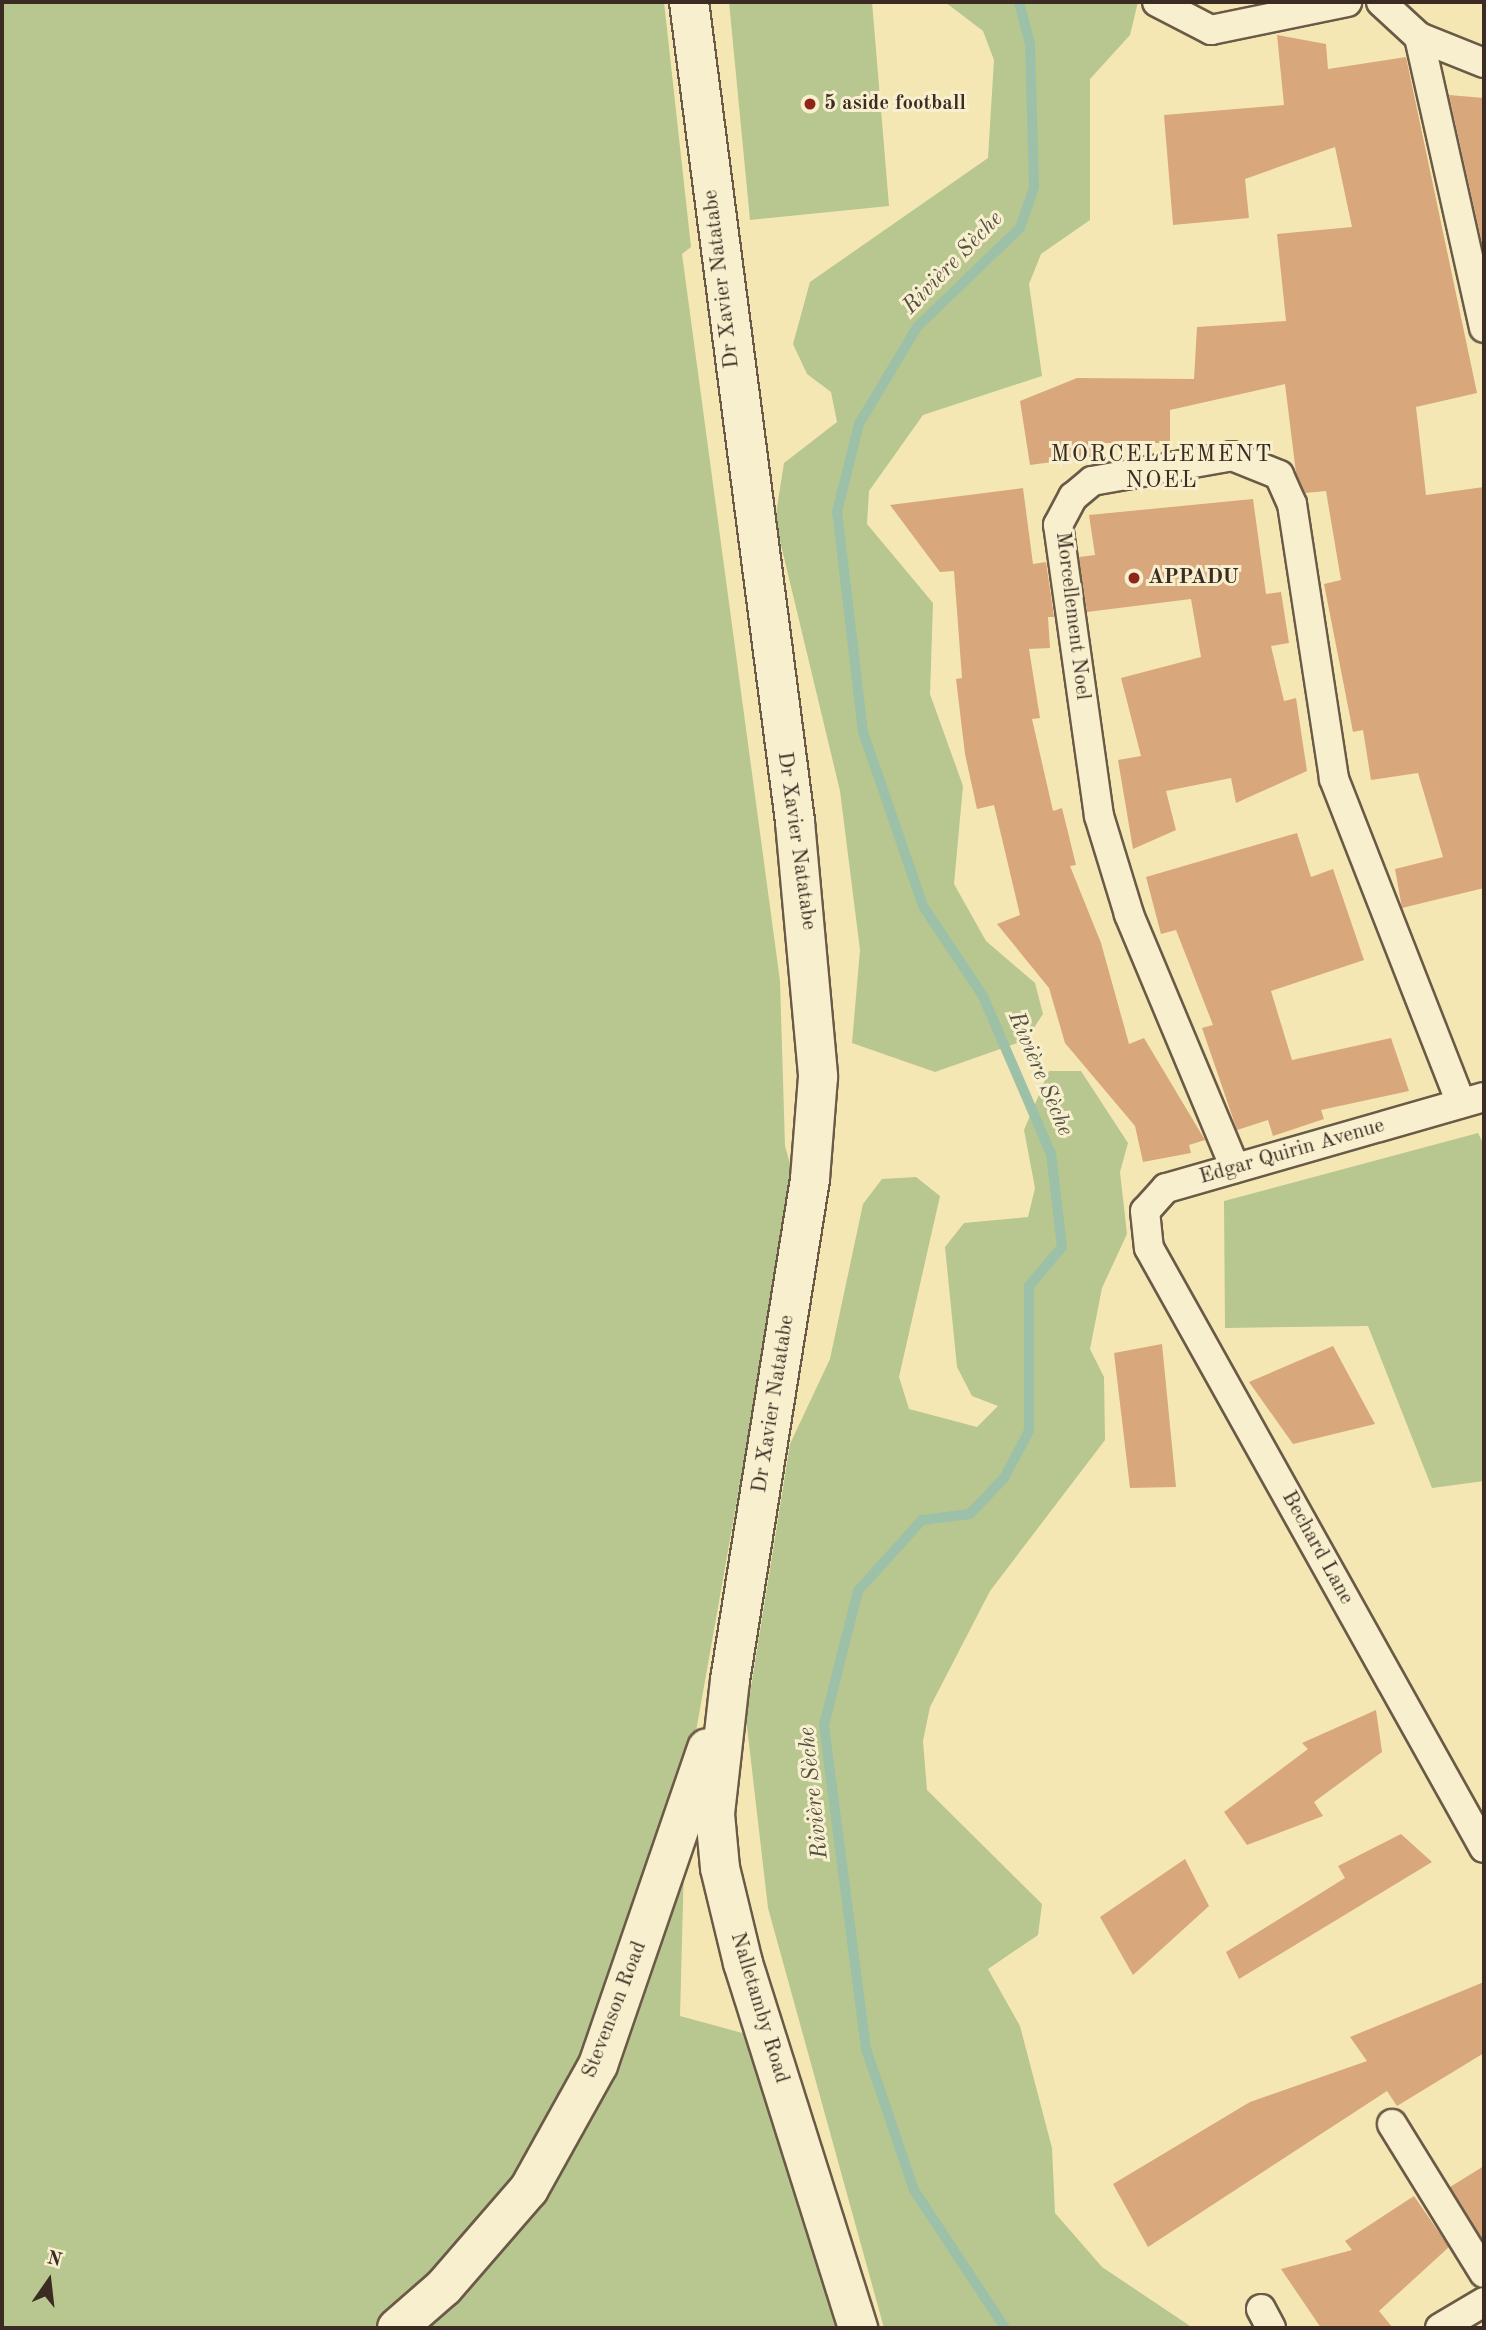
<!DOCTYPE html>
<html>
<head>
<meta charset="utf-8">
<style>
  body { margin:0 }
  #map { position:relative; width:1486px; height:2330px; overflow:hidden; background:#f5e7b3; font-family:"Old Standard TT",serif }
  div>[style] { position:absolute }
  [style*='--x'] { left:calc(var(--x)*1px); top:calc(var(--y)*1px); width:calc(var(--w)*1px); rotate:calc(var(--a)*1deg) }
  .green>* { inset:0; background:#b8c68f }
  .stream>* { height:10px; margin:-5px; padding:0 5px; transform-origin:5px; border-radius:5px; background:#9dc0a9 }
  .building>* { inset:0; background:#d9a77c }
  .roads { filter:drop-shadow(2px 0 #6a5a47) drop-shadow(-2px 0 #6a5a47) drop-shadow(0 2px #6a5a47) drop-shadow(0 -2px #6a5a47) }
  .street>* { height:28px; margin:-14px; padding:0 14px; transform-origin:14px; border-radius:14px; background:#f8efce }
  .secondary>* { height:38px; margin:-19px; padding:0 19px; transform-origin:19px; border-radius:19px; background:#f8efce }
  .dots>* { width:19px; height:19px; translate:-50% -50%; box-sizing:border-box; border:4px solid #f8efce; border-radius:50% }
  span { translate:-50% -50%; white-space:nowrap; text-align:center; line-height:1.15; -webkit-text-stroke:6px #f8efce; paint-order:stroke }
  .poi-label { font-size:21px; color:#3b2b23; font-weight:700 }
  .left { translate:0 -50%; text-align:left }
  .street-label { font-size:21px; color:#3b2b23 }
  .water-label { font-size:23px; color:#545044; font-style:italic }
  .neighbourhood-label { font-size:23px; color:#3b2b23; letter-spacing:2px }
  .frame { position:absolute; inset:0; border:4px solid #3b2b23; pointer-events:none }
  .north { position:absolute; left:14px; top:2246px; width:70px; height:70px; -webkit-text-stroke:5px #f8efce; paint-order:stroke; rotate:14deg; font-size:19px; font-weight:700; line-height:28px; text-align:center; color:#3b2b23 }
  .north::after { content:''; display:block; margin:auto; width:24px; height:32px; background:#3b2b23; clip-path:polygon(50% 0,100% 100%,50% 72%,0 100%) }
</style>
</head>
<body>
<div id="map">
  <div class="green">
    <div style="clip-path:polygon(2px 2px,664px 2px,691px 247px,682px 254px,780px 981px,785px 1146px,794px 1178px,686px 1788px,680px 2016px,746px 2034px,845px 2328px,2px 2328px)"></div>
    <div style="clip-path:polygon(729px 2px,872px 2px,889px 206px,750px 220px)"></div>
    <div style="clip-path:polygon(945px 2px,1138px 2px,1130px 35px,1090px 79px,1090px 220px,1041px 254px,1029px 284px,1042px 376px,923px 415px,869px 491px,867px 524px,933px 603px,930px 694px,963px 786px,954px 884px,986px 941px,1035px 983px,1043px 1014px,1026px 1040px,935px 1072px,852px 1043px,860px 950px,840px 791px,775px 520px,784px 463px,837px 422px,831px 392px,807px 374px,793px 344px,810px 282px,988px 158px,994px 60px,983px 31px)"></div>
    <div style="clip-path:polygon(1049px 1071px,1081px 1071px,1128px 1143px,1120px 1172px,1127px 1234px,1102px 1288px,1090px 1349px,1104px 1377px,1105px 1440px,990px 1591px,930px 1707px,923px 1741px,927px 1790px,1042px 1904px,1038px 1935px,988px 1969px,1020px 2026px,1052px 2148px,1055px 2213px,1102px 2267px,1193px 2328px,884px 2328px,768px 1908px,746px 1718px,790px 1444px,830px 1359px,863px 1204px,882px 1179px,916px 1177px,940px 1196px,899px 1377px,909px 1409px,977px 1427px,998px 1406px,972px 1396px,957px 1367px,945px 1247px,964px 1223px,1028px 1217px,1035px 1188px,1024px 1130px)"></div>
    <div style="clip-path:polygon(1478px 1133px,1484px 1145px,1484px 1481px,1432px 1488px,1368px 1326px,1225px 1328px,1224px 1201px)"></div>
  </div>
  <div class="stream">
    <div style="--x:1005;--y:2328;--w:165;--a:-123.4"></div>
    <div style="--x:914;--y:2190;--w:149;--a:-108.8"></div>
    <div style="--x:866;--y:2049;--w:327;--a:-97.4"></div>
    <div style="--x:824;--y:1725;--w:138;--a:-75.8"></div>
    <div style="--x:858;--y:1591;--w:96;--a:-48"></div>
    <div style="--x:922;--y:1520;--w:48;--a:-7.1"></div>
    <div style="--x:970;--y:1514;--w:50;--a:-46.6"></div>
    <div style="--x:1004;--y:1478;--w:53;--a:-62"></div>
    <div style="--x:1029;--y:1431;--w:145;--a:-90"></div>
    <div style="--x:1029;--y:1286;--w:51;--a:-49.8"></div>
    <div style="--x:1062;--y:1247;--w:94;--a:-96.7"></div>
    <div style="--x:1051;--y:1154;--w:172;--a:-113.3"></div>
    <div style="--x:983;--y:996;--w:108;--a:-123.7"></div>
    <div style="--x:923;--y:906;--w:184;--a:-109"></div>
    <div style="--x:863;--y:732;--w:222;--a:-96.7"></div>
    <div style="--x:837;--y:512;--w:91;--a:-76"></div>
    <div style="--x:859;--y:424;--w:113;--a:-59.1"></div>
    <div style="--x:917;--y:327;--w:143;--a:-43.9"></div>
    <div style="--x:1020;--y:228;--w:43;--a:-71.1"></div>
    <div style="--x:1034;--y:187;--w:143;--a:-91.6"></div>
    <div style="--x:1030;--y:44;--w:43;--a:-104.7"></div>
  </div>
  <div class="building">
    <div style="clip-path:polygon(1277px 35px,1326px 44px,1328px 69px,1406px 57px,1477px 393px,1416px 407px,1426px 495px,1484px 487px,1484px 888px,1402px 908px,1395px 869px,1443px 857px,1418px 773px,1371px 780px,1363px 730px,1353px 732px,1324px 584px,1341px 580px,1326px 491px,1305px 493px,1296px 473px,1285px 384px,1170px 410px,1170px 443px,1095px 443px,1097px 456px,1030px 465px,1020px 401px,1077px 378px,1194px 379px,1197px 327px,1286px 321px,1277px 234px,1352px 227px,1335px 147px,1245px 179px,1249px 218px,1173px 225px,1164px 115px,1284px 105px)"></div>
    <div style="clip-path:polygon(1449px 95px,1484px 98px,1484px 252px)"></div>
    <div style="clip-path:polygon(1023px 488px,1033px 564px,1046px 562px,1054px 617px,1048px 617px,1050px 648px,1029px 649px,1040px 718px,1032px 719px,1053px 811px,1062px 808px,1076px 865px,1070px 866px,1101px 943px,1129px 1044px,1144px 1038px,1205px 1140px,1189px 1145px,1191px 1153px,1143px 1162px,1135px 1126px,1065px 1043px,1049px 988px,997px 924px,1020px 915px,994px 805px,977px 809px,965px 754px,956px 679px,962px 678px,954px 571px,940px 572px,890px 505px)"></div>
    <div style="clip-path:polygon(1253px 499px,1266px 594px,1281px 592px,1289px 643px,1271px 646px,1284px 701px,1296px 698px,1307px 771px,1236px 803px,1231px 778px,1166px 791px,1176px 830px,1133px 849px,1118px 760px,1141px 756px,1121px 678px,1201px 657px,1191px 599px,1087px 612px,1079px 557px,1095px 555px,1089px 515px)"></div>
    <div style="clip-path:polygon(1297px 833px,1311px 877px,1333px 869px,1364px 960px,1271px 991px,1292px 1060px,1391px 1038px,1409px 1091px,1321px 1110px,1324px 1119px,1273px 1136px,1268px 1120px,1237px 1130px,1202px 1028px,1213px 1025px,1176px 930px,1161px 934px,1146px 877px)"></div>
    <div style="clip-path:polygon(1162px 1344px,1176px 1487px,1130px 1488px,1114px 1353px)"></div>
    <div style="clip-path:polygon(1333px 1346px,1375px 1424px,1293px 1444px,1249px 1382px)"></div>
    <div style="clip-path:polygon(1376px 1710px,1382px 1752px,1314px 1802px,1323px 1816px,1247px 1845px,1224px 1812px,1308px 1749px,1302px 1743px)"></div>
    <div style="clip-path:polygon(1401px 1834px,1432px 1862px,1239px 1979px,1226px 1952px,1345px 1878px,1338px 1866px)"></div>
    <div style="clip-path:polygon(1185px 1859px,1209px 1906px,1133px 1975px,1100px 1917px)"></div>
    <div style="clip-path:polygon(1484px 1982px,1484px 2053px,1397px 2106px,1387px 2091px,1148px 2247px,1113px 2184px,1250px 2102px,1367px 2061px,1350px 2037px)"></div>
    <div style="clip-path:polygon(1484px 2166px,1484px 2242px,1450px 2187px)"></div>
    <div style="clip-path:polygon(1414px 2196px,1449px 2247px,1379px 2311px,1393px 2328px,1321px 2328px,1281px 2269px,1352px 2250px,1345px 2241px)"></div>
  </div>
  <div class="roads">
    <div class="street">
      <div style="--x:1157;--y:2;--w:61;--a:27.4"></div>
      <div style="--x:1211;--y:30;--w:139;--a:-11.6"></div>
      <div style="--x:1381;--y:2;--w:52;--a:42.6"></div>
      <div style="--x:1419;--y:37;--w:70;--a:21.8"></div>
      <div style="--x:1419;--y:37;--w:298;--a:77.4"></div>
      <div style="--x:1484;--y:1097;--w:331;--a:164"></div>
      <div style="--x:1166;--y:1188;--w:31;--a:132"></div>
      <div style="--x:1145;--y:1211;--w:37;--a:84"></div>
      <div style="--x:1149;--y:1248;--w:687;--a:60.82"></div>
      <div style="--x:1235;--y:1168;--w:275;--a:-112.7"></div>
      <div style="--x:1129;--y:914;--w:102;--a:-107"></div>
      <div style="--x:1099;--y:816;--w:294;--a:-98"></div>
      <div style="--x:1058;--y:525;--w:32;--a:-62"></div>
      <div style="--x:1073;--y:497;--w:25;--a:-40"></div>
      <div style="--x:1092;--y:481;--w:142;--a:-10.1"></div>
      <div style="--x:1232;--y:456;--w:51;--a:22"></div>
      <div style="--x:1279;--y:475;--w:32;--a:66"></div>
      <div style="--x:1292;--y:504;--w:278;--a:81.3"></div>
      <div style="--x:1334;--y:779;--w:348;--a:68.6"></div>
      <div style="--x:1392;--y:2124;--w:175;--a:58.3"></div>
      <div style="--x:1261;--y:2309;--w:21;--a:62"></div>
      <div style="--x:1440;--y:2328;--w:51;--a:-30.6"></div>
    </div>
    <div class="secondary">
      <div style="--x:689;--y:2;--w:827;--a:82.63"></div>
      <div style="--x:795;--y:822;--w:256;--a:84.8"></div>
      <div style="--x:818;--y:1077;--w:102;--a:94.5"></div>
      <div style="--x:810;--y:1179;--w:507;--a:99.07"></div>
      <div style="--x:730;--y:1680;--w:135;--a:96.4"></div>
      <div style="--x:715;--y:1814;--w:54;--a:84.7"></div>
      <div style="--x:720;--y:1868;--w:98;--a:76.4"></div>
      <div style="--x:743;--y:1963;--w:383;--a:72.5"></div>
      <div style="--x:397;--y:2328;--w:62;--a:-41.1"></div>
      <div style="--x:444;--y:2287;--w:130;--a:-49.1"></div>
      <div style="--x:529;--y:2189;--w:142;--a:-60.9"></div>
      <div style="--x:598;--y:2065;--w:335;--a:-71"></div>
    </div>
  </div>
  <div class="dots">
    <div style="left:810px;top:104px;background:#8f2418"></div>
    <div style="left:1134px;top:578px;background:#8f2418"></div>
  </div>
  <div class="poi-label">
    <span class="left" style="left:824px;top:104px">5 aside football</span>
    <span class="left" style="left:1148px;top:578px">APPADU</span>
  </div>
  <div class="street-label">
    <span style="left:722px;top:279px;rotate:-97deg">Dr Xavier Natatabe</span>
    <span style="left:1072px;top:616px;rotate:83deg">Morcellement Noel</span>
    <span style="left:796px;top:841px;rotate:82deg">Dr Xavier Natatabe</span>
    <span style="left:1292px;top:1152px;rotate:-16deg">Edgar Quirin Avenue</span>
    <span style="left:774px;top:1404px;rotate:-81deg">Dr Xavier Natatabe</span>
    <span style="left:1317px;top:1548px;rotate:61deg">Bechard Lane</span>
    <span style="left:759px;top:2008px;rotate:73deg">Nalletamby Road</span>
    <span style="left:615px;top:2010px;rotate:-69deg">Stevenson Road</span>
  </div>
  <div class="water-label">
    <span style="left:953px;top:263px;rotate:-46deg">Rivière Sèche</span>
    <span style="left:1040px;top:1074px;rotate:67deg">Rivière Sèche</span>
    <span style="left:814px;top:1793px;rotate:-96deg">Rivière Sèche</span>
  </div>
  <div class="neighbourhood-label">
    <span style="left:1162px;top:468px">MORCELLEMENT<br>NOEL</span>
  </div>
  <div class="frame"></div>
  <div class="north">N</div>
</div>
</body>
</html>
